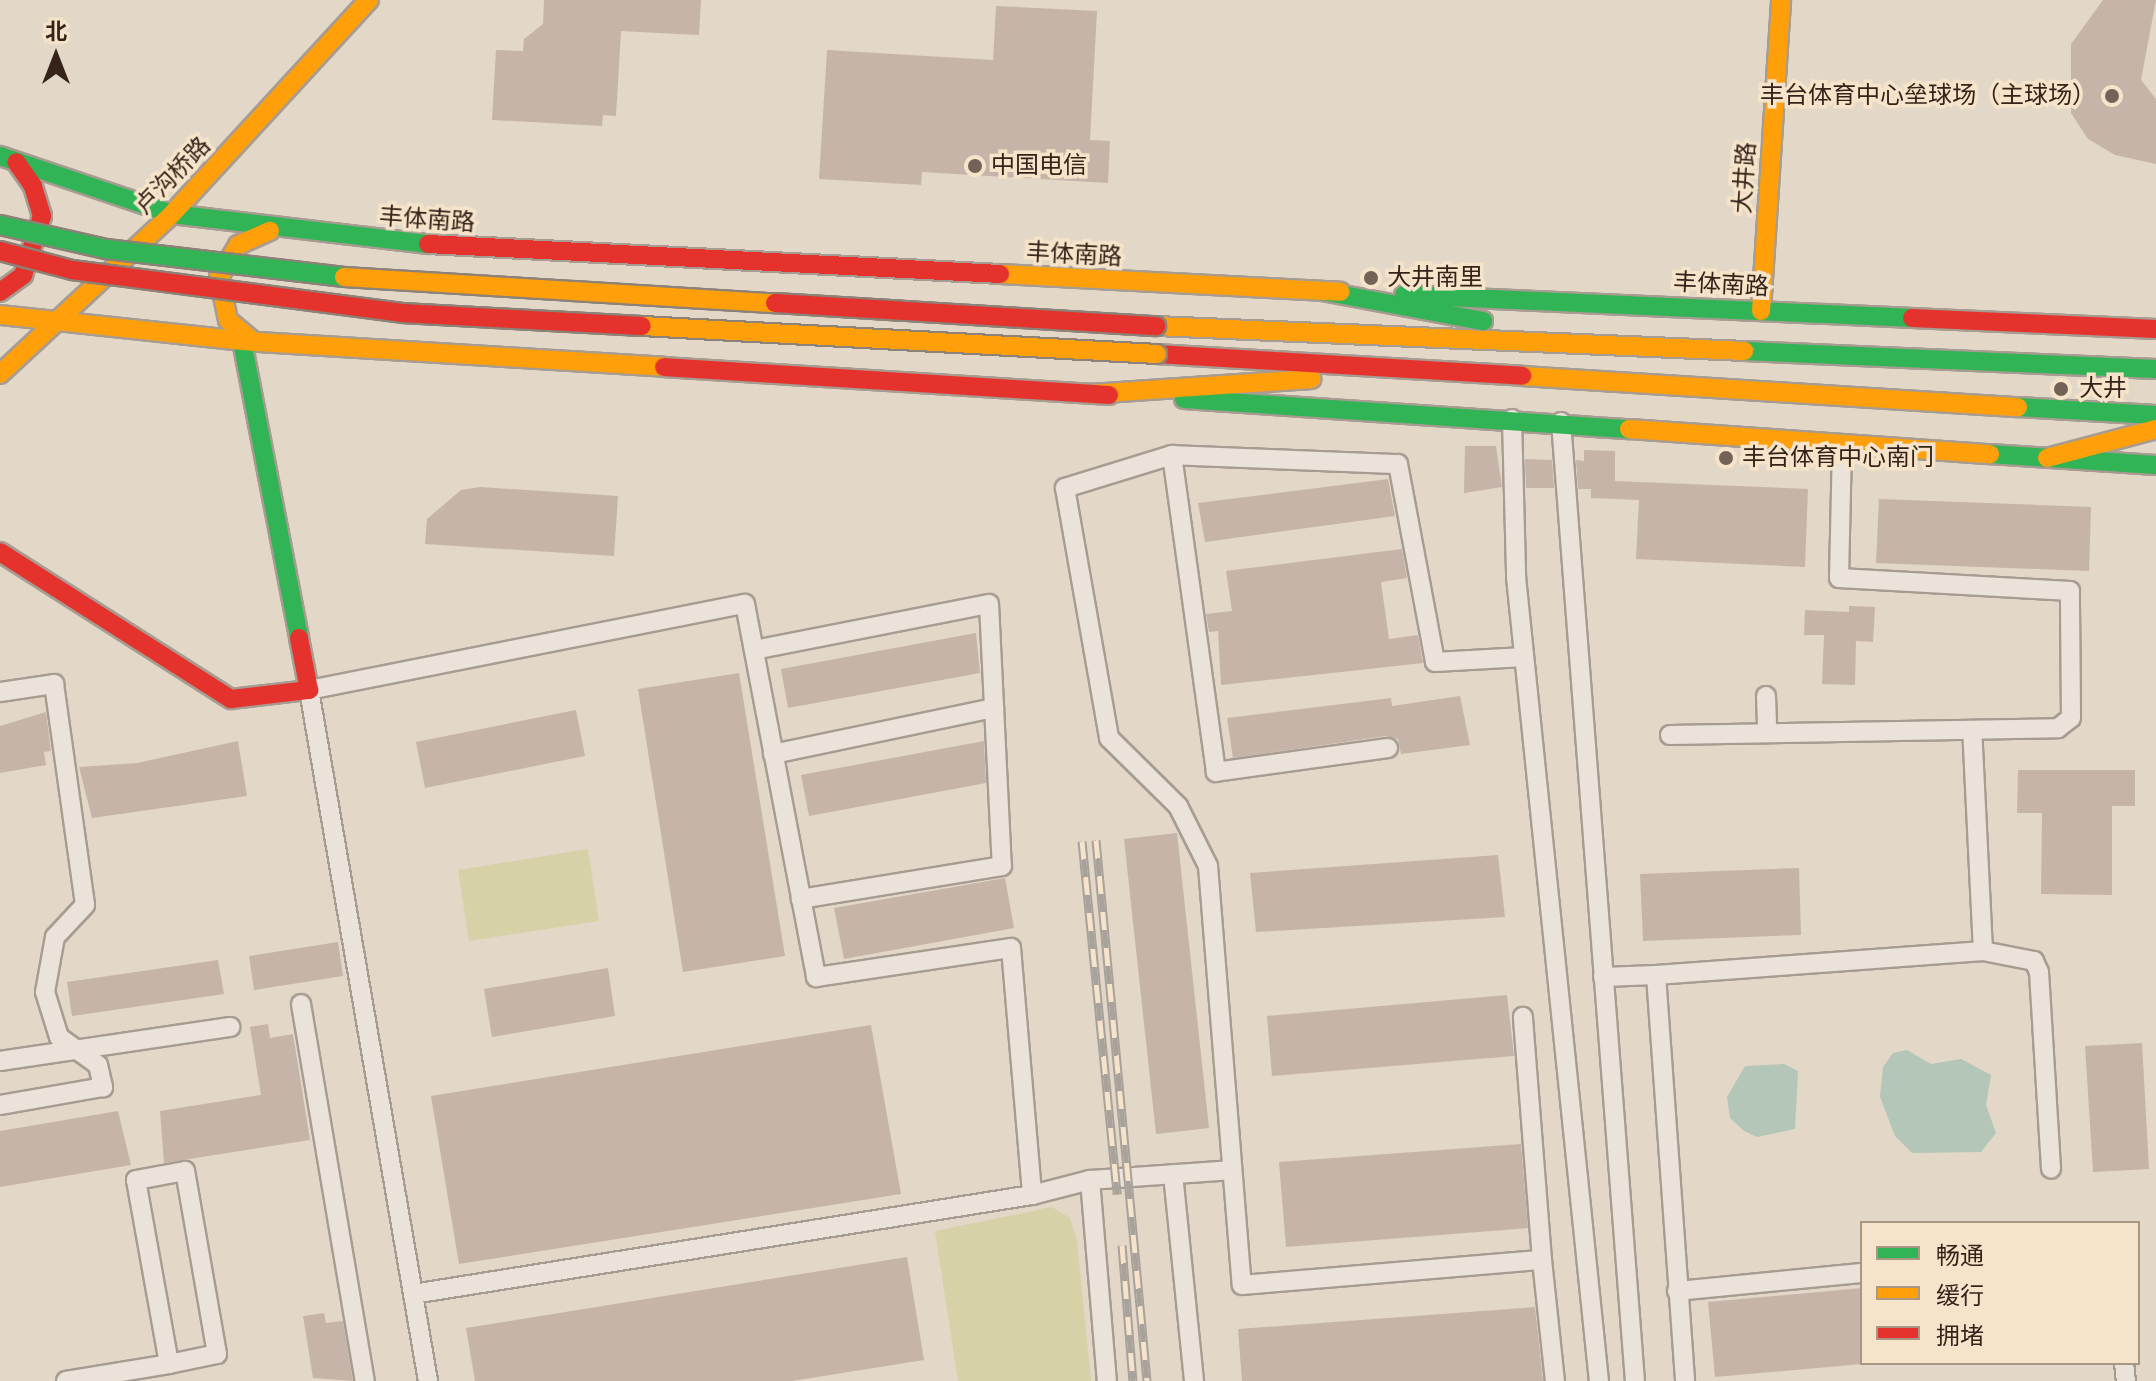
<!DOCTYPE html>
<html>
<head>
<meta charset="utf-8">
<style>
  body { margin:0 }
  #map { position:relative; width:2156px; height:1381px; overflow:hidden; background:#e3d7c7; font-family:"Roboto Serif","Noto Sans SC",serif }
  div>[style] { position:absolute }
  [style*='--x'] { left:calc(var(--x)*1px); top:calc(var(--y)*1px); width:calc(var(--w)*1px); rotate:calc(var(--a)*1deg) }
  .green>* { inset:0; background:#d7d1a8 }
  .water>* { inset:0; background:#b3c6b8 }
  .building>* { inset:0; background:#c7b4a8 }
  .roads { filter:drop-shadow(2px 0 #a79c91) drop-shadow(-2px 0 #a79c91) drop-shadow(0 2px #a79c91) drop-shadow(0 -2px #a79c91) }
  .street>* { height:18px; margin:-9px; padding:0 9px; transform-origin:9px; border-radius:9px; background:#ebe3d9 }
  .fast>* { height:18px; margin:-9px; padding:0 9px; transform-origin:9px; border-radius:9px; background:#30b455 }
  .slow>* { height:18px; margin:-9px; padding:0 9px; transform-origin:9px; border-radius:9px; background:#ff9f0a }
  .jam>* { height:18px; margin:-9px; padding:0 9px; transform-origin:9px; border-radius:9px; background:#e5322d }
  .rail>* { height:9px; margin-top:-4.5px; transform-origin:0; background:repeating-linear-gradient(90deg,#f6e4ca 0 18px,#a9a29a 0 36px); box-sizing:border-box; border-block:2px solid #a9a29a }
  .bridges { filter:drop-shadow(2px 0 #8c8278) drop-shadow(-2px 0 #8c8278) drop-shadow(0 2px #8c8278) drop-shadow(0 -2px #8c8278) }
  .fast-bridge>* { height:18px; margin:-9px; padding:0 9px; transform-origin:9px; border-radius:9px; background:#30b455 }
  .slow-bridge>* { height:18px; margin:-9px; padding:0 9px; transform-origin:9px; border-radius:9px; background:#ff9f0a }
  .jam-bridge>* { height:18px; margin:-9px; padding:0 9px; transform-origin:9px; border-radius:9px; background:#e5322d }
  .dots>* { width:22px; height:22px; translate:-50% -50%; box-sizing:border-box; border:4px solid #f6e4ca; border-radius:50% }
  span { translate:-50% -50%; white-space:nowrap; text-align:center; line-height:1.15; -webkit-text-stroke:7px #f6e4ca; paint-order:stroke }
  .poi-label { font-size:24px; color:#35231a }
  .right { translate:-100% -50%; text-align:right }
  .left { translate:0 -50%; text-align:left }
  .street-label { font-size:24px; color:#35231a }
  .legend { position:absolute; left:1860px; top:1221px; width:280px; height:144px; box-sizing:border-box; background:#f6e4ca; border:2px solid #a99784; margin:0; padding:10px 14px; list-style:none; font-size:24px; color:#35231a }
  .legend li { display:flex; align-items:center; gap:16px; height:40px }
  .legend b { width:40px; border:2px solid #a99784 }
  .north { position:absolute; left:16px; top:16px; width:80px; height:80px; -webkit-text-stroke:6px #f6e4ca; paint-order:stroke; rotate:0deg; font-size:22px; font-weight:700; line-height:32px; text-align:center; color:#35231a }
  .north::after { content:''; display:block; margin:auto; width:28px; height:36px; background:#35231a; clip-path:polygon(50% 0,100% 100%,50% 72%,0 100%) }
</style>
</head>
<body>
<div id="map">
  <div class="green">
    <div style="clip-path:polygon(588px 849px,599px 921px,469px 941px,458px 870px)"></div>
    <div style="clip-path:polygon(1052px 1207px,1070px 1218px,1077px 1241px,1091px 1381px,958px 1381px,935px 1231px)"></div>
  </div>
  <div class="water">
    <div style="clip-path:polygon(1907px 1050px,1931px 1064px,1961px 1059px,1991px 1075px,1986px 1105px,1996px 1133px,1981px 1152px,1912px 1153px,1895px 1136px,1880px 1097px,1883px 1067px,1893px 1053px)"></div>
    <div style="clip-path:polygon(1784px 1064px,1798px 1071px,1795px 1129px,1757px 1137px,1744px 1131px,1730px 1118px,1727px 1097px,1745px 1066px)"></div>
  </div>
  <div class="building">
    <div style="clip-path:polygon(544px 0,701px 0,699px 35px,621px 31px,616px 116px,603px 115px,602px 126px,492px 120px,496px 50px,523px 51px,524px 39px,543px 24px)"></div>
    <div style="clip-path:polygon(2103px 0,2156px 0,2141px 80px,2156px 99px,2156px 164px,2115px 155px,2088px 139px,2071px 113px,2071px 44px)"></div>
    <div style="clip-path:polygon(996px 6px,1097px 11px,1090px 140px,1110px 141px,1108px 183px,922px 172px,921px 185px,819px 179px,827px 50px,993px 60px)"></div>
    <div style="clip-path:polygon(1465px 446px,1496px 446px,1502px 487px,1464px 493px)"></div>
    <div style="clip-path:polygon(1584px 450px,1615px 451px,1615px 481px,1808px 489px,1805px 567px,1636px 559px,1639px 500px,1591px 498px,1591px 489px,1578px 489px,1576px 460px,1584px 461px)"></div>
    <div style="clip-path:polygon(1525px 459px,1552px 460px,1554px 488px,1526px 488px)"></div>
    <div style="clip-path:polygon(1388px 479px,1395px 516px,1205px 542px,1198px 503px)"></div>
    <div style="clip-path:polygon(480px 487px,618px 496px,614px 556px,425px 544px,427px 519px,461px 490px)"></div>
    <div style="clip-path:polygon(1879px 499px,2091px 507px,2089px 571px,1876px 563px)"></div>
    <div style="clip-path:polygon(1402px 549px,1407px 578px,1381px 582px,1389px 639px,1418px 635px,1423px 663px,1221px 685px,1218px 631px,1209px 632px,1206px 614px,1232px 611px,1226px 571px)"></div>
    <div style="clip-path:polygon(1849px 606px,1875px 607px,1873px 642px,1856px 641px,1855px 685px,1822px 684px,1824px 635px,1804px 635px,1805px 610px,1849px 612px)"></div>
    <div style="clip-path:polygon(976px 633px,980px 673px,788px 708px,781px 669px)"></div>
    <div style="clip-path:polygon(739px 673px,785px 956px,683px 972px,638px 689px)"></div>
    <div style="clip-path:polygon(1460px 696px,1470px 745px,1401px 754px,1398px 739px,1386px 736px,1233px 758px,1227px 718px,1391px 698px,1392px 706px)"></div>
    <div style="clip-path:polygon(576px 710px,585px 756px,425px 788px,416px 742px)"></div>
    <div style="clip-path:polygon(46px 712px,51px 751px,44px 752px,46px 765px,0 773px,0 726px)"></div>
    <div style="clip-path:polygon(238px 741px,247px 796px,92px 818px,79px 767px,137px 763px)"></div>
    <div style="clip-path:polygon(984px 741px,986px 783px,809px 816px,801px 775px)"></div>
    <div style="clip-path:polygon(2018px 770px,2135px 770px,2135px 806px,2112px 806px,2112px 895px,2041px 894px,2042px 813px,2017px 813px)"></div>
    <div style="clip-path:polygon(1177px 833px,1209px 1128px,1156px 1134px,1124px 839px)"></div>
    <div style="clip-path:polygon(1498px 855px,1505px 917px,1256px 932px,1250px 873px)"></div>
    <div style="clip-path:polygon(1799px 868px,1801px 935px,1643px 941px,1640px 874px)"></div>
    <div style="clip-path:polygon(1005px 878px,1014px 928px,844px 959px,834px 908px)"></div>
    <div style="clip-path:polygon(338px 942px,343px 976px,254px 990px,249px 956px)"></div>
    <div style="clip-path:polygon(218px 960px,224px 994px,72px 1016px,67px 982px)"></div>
    <div style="clip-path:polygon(608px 968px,615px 1016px,492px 1037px,484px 989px)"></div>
    <div style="clip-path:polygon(1507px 995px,1514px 1056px,1272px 1076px,1267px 1016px)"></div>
    <div style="clip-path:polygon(268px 1024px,270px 1038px,293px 1034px,310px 1140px,164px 1163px,160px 1111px,261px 1095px,250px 1027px)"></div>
    <div style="clip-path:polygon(871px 1025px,901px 1194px,459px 1264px,431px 1096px)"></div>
    <div style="clip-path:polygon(2142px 1043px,2149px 1169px,2093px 1172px,2085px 1046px)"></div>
    <div style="clip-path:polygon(118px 1111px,131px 1165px,0 1187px,0 1131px)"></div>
    <div style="clip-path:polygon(1521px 1144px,1528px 1228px,1286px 1247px,1279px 1162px)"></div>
    <div style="clip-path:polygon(907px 1257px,924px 1360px,792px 1381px,475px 1381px,466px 1328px)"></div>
    <div style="clip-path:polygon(1862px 1288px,1862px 1364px,1715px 1377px,1708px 1302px)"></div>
    <div style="clip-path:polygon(1535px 1307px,1543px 1381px,1242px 1381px,1238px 1329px)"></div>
    <div style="clip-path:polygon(324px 1313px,326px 1323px,343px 1321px,353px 1381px,313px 1378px,303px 1316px)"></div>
  </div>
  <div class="roads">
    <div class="street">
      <div style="--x:1512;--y:419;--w:158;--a:88.5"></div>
      <div style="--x:1516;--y:577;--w:808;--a:84.11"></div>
      <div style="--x:1561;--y:422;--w:962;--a:85.59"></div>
      <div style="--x:1172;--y:455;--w:112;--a:162.9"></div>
      <div style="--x:1065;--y:488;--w:254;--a:80"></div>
      <div style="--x:1109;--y:738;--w:97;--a:44.6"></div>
      <div style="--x:1178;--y:806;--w:67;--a:63.4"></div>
      <div style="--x:1208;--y:866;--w:420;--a:85.4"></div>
      <div style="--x:1242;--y:1285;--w:301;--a:-4.8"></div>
      <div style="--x:1542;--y:1260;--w:244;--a:-94.5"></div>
      <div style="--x:754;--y:650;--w:239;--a:-11.1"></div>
      <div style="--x:989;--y:604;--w:262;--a:87.2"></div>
      <div style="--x:1002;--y:866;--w:204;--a:170.7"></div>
      <div style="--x:0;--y:692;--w:55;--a:-8.4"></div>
      <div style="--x:54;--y:684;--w:223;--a:82"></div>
      <div style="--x:85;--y:905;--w:44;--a:133.2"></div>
      <div style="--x:55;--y:937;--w:56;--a:100.3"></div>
      <div style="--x:45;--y:992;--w:47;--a:72.7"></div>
      <div style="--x:59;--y:1037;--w:48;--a:35.7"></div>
      <div style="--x:98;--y:1065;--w:23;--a:77"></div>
      <div style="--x:103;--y:1087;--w:105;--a:170.1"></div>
      <div style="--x:1766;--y:696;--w:37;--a:88"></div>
      <div style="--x:1670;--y:735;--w:388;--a:-1"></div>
      <div style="--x:2058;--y:728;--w:16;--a:-38"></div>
      <div style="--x:2071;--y:718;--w:127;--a:-90.5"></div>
      <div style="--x:2070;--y:591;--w:231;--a:-176.8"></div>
      <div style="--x:1839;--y:578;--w:134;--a:-88.7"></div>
      <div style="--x:1388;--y:748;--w:174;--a:172.1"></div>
      <div style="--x:1216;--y:772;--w:320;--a:-97.9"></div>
      <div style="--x:1172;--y:455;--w:226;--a:2.3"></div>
      <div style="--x:1398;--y:464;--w:201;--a:79.4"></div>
      <div style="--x:1435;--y:662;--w:89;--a:-3.2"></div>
      <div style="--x:773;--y:754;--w:226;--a:-11.8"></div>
      <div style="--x:1983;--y:951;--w:52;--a:11.1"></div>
      <div style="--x:2034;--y:961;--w:12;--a:66"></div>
      <div style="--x:2039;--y:972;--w:197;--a:86.5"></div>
      <div style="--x:1656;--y:975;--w:328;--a:-4.2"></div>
      <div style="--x:1983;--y:951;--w:221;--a:-92.8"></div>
      <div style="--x:1603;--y:977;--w:53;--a:-2.2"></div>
      <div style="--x:1656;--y:975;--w:407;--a:85.9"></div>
      <div style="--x:301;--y:1004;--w:382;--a:80.4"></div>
      <div style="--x:0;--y:1061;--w:233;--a:-8.4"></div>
      <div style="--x:1173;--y:1174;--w:208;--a:84.2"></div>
      <div style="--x:1090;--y:1180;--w:142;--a:-4"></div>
      <div style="--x:1542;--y:1260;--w:122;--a:83.9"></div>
      <div style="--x:1677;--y:1291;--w:186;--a:-5.6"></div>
      <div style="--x:413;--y:1294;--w:627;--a:-9.09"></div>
      <div style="--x:2124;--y:1363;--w:18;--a:84"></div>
      <div style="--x:66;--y:1381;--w:104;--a:-9.4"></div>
      <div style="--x:169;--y:1364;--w:49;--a:-11.8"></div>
      <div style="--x:217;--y:1354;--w:186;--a:-99.9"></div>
      <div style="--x:185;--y:1171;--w:50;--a:169.6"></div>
      <div style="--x:136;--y:1180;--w:187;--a:79.8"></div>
      <div style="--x:428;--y:1381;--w:701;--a:-99.77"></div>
      <div style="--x:309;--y:690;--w:444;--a:-11.2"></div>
      <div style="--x:745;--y:604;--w:380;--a:79.2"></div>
      <div style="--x:816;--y:977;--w:197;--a:-8.5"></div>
      <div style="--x:1011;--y:948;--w:248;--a:85.1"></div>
      <div style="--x:1032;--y:1195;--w:60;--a:-14.5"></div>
      <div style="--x:1090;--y:1180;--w:202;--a:85.2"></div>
    </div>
    <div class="fast">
      <div style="--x:0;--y:156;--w:182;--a:18.6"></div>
      <div style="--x:172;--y:214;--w:258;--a:6.7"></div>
      <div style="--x:1322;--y:291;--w:164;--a:10.6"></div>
      <div style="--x:1404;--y:295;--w:509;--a:2.59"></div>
      <div style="--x:242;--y:341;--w:302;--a:79.1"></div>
      <div style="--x:1744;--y:351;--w:412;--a:2.5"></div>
      <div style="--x:1184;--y:399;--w:446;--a:3.9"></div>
      <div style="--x:2018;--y:407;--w:138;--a:3.3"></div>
      <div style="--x:1990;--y:454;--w:166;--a:3.8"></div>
    </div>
    <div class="slow">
      <div style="--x:1000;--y:274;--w:341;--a:3"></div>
      <div style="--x:1761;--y:311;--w:312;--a:-86.3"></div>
      <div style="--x:0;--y:315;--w:243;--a:6.1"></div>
      <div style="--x:242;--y:341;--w:423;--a:3.5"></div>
      <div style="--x:1156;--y:326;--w:589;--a:2.43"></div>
      <div style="--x:254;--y:342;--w:34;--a:-140"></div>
      <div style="--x:228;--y:320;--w:44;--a:-101.8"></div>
      <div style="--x:219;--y:277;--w:37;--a:-59"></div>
      <div style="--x:238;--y:245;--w:35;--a:-24"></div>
      <div style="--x:0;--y:374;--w:235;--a:-42.9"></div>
      <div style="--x:172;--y:214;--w:291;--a:-47.4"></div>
      <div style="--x:1522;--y:376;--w:497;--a:3.6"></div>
      <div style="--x:1090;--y:394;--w:222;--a:-3.9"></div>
      <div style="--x:1629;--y:429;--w:362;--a:4"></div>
      <div style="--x:2047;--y:458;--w:113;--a:-14.9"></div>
    </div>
    <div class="jam">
      <div style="--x:428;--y:244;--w:573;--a:3"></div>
      <div style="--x:0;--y:292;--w:29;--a:-36"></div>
      <div style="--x:23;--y:275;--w:62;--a:-72.1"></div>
      <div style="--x:42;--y:216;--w:31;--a:-107"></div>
      <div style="--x:33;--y:186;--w:29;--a:-125"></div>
      <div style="--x:1912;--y:318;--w:244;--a:2.6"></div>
      <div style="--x:1157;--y:354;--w:366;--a:3.4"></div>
      <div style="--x:664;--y:367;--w:446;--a:3.6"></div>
      <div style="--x:0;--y:552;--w:274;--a:32.5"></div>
      <div style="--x:231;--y:699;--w:79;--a:-6.6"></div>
      <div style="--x:309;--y:690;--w:53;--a:-100.9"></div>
    </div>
  </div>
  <div class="rail">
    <div style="--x:1096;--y:840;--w:543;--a:84.61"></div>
    <div style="--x:1082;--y:841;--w:355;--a:84.3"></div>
    <div style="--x:1122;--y:1245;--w:136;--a:85.4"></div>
  </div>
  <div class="bridges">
    <div class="fast-bridge">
      <div style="--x:0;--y:225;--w:109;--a:12.8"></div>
      <div style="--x:106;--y:249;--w:240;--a:6.7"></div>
    </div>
    <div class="slow-bridge">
      <div style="--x:344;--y:277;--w:432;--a:3.5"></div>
      <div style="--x:642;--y:326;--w:516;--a:3.11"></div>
    </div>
    <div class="jam-bridge">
      <div style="--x:0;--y:251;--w:74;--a:14.8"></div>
      <div style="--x:72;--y:270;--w:333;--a:7.4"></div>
      <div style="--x:402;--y:313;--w:240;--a:3.1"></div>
      <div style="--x:775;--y:303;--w:382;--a:3.5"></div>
    </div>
  </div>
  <div class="dots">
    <div style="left:2112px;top:96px;background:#726257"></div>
    <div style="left:975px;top:166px;background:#726257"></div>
    <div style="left:1371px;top:278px;background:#726257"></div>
    <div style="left:2061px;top:389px;background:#726257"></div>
    <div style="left:1726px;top:458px;background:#726257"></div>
  </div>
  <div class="poi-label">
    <span class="right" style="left:2096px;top:96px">丰台体育中心垒球场（主球场）</span>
    <span class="left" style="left:991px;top:166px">中国电信</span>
    <span class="left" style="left:1387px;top:278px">大井南里</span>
    <span class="left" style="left:2079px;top:389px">大井</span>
    <span class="left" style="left:1742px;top:458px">丰台体育中心南门</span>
  </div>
  <div class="street-label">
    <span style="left:173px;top:176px;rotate:-46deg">卢沟桥路</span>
    <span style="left:1745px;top:178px;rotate:-86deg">大井路</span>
    <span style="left:427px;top:220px;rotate:4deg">丰体南路</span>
    <span style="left:1074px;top:255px;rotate:3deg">丰体南路</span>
    <span style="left:1721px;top:285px;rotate:3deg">丰体南路</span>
  </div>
  <ul class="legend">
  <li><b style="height:10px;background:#30b455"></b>畅通</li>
  <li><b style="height:10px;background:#ff9f0a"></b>缓行</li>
  <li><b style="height:10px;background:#e5322d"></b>拥堵</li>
  </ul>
  <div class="north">北</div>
</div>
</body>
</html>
